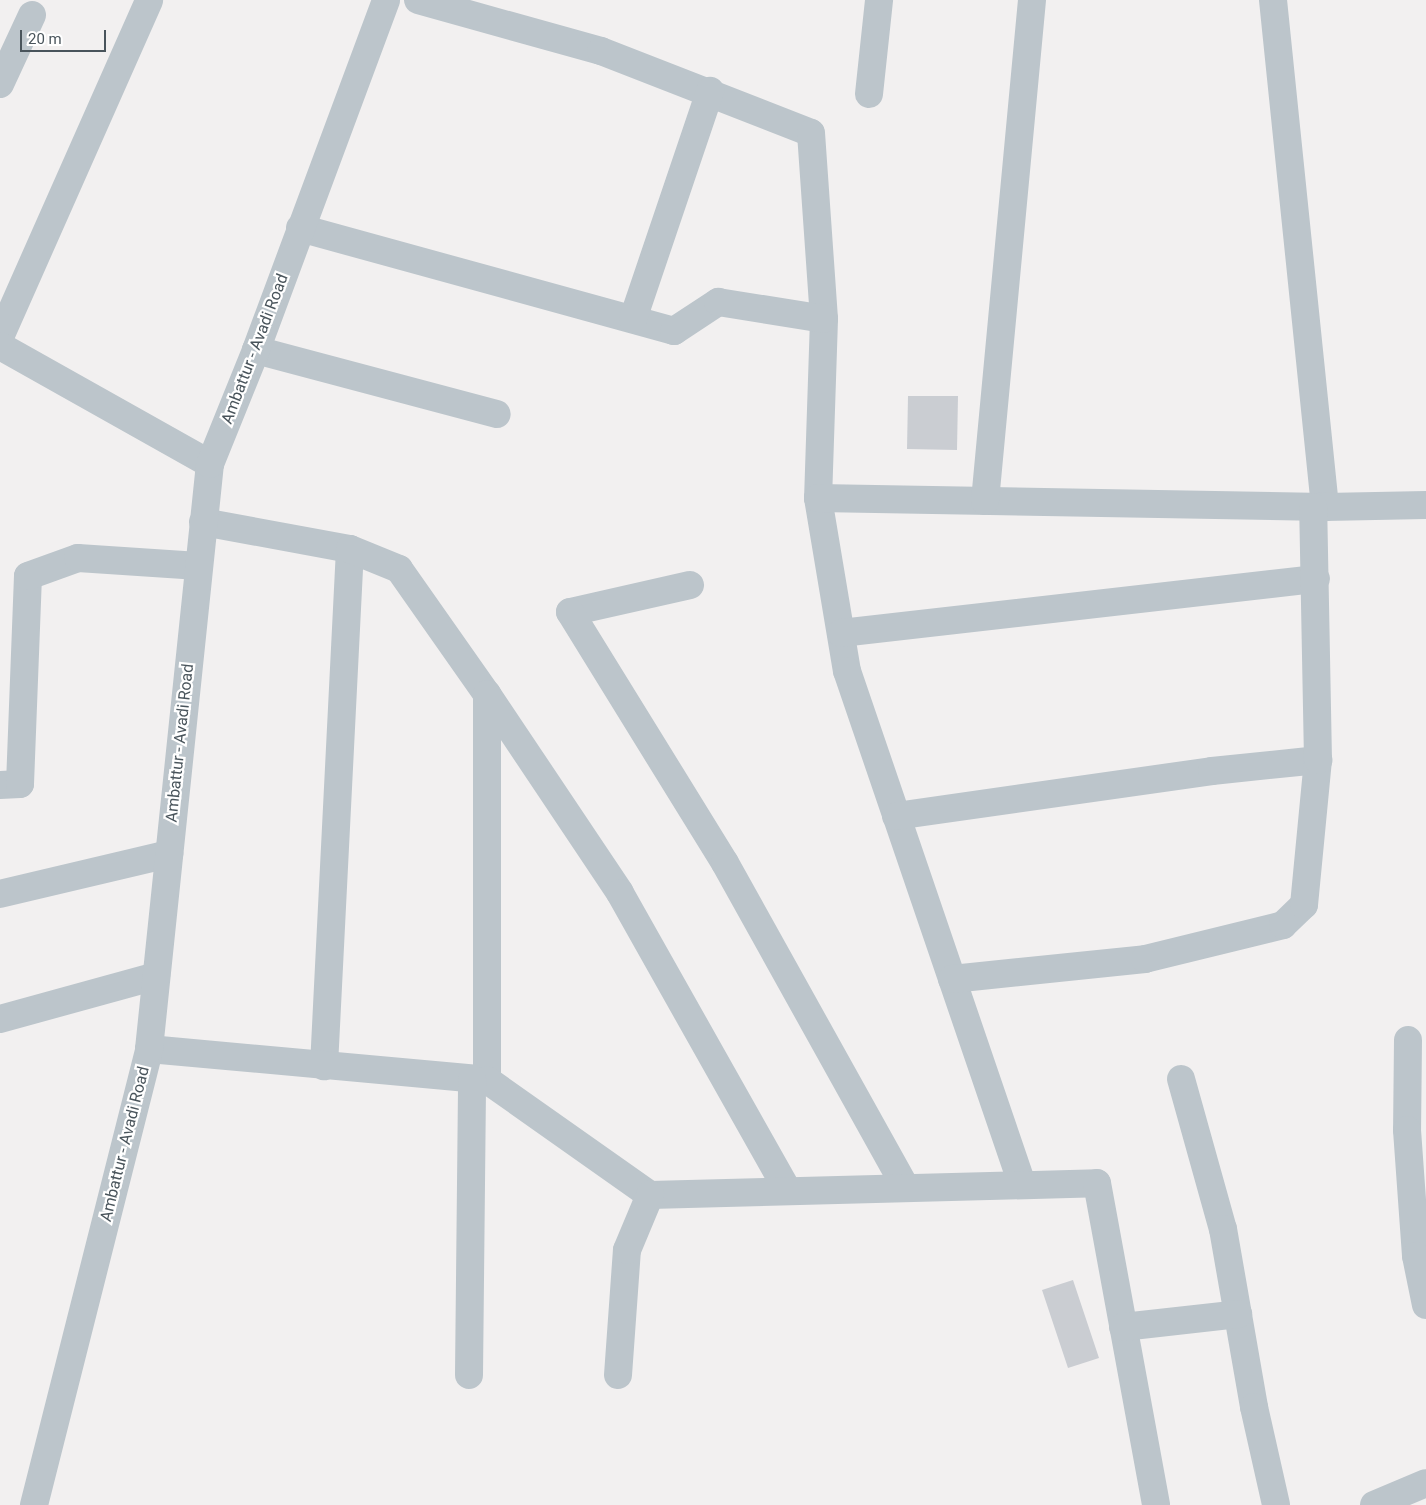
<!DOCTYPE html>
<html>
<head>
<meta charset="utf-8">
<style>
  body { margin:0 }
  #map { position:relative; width:1426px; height:1505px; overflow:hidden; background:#f2f0f0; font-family:Roboto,sans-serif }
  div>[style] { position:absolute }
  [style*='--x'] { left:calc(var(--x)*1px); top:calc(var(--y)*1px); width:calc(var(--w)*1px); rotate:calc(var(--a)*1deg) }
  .building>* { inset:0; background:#cacdd2 }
  .minor>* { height:28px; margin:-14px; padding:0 14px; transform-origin:14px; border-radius:14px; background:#bcc5cb }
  span { translate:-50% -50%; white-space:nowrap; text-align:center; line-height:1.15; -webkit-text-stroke:4.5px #fff; paint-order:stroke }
  .street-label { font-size:16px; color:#49545b }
  .scale { position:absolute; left:20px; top:30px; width:86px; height:22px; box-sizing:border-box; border:2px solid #49545b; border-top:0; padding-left:6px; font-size:15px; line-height:18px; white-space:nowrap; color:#49545b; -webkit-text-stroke:4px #fff; paint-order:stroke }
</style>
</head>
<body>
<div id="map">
  <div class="building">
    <div style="clip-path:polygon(908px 396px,958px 396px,957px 450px,907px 449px)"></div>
    <div style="clip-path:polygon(1073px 1280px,1099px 1358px,1068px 1368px,1042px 1290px)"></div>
  </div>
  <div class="minor">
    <div style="--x:418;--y:0;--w:190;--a:15.6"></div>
    <div style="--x:601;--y:51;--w:225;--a:21.3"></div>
    <div style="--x:811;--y:133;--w:186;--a:86"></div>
    <div style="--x:824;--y:319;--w:179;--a:91.9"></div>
    <div style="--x:818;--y:498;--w:175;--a:80.5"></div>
    <div style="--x:847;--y:671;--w:542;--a:71.16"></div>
    <div style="--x:1273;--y:0;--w:510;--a:84.14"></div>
    <div style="--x:0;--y:84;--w:76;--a:-65.1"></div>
    <div style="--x:869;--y:94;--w:95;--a:-83.9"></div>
    <div style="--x:300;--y:228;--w:388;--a:15.4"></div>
    <div style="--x:674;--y:331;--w:53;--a:-33.4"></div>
    <div style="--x:718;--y:302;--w:107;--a:9.1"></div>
    <div style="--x:633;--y:319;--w:241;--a:-71.3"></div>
    <div style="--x:0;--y:337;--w:368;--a:-66.1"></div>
    <div style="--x:0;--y:346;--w:241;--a:29.3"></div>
    <div style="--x:256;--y:350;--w:249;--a:14.9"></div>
    <div style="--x:818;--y:498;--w:507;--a:1.02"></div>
    <div style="--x:1325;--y:507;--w:101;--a:-1.1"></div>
    <div style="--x:985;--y:501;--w:503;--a:-84.64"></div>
    <div style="--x:203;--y:522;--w:149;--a:10.4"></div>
    <div style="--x:350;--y:549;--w:518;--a:92.88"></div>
    <div style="--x:350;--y:549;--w:53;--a:22.2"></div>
    <div style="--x:399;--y:569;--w:153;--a:54.9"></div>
    <div style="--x:487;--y:694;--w:239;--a:56.2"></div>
    <div style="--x:620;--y:893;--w:340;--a:60.6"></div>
    <div style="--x:690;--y:585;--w:123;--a:167.3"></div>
    <div style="--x:570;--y:612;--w:295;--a:58.3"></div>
    <div style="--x:725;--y:863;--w:371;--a:60.9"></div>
    <div style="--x:841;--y:633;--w:478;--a:-6.5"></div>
    <div style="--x:0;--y:785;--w:20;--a:-3"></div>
    <div style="--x:20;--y:784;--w:208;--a:-87.8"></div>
    <div style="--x:28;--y:576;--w:53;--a:-19.8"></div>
    <div style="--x:78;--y:558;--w:121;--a:3.8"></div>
    <div style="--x:896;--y:816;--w:319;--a:-8.1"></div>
    <div style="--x:1212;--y:771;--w:107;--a:-5.9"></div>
    <div style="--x:0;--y:894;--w:174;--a:-13.3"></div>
    <div style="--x:952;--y:979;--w:194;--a:-5.9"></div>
    <div style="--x:1145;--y:959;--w:142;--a:-13.8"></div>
    <div style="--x:1283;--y:925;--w:29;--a:-44"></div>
    <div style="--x:1304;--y:905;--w:146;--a:-84.5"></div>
    <div style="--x:1318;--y:760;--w:253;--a:-91.1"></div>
    <div style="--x:0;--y:1019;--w:162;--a:-15.4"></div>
    <div style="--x:1408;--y:1040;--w:90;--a:90.6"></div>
    <div style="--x:1407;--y:1130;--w:126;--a:85.9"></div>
    <div style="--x:1416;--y:1256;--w:50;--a:78.5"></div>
    <div style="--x:149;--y:1049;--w:339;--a:5.2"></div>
    <div style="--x:487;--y:1080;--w:386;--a:-90"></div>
    <div style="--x:1181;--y:1079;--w:156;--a:74.4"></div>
    <div style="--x:1223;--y:1229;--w:181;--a:80.1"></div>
    <div style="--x:1254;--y:1407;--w:100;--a:77.3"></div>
    <div style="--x:487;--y:1080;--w:199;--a:35.2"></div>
    <div style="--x:650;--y:1195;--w:447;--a:-1.5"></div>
    <div style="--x:1097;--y:1183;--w:327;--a:79.6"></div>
    <div style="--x:1123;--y:1327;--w:116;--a:-6.4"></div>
    <div style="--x:469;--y:1375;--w:296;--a:-89.4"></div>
    <div style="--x:618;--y:1375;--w:125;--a:-85.9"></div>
    <div style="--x:627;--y:1250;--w:60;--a:-67.3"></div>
    <div style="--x:34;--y:1505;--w:470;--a:-75.8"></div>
    <div style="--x:149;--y:1049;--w:588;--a:-84.05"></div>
    <div style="--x:210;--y:464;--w:123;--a:-68"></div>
    <div style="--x:256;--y:350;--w:373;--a:-69.6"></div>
    <div style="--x:1374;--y:1505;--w:56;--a:-22.9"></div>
  </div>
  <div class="street-label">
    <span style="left:255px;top:349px;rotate:-69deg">Ambattur - Avadi Road</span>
    <span style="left:180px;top:743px;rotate:-84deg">Ambattur - Avadi Road</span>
    <span style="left:125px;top:1144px;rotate:-76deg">Ambattur - Avadi Road</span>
  </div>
  <div class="scale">20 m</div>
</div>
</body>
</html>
